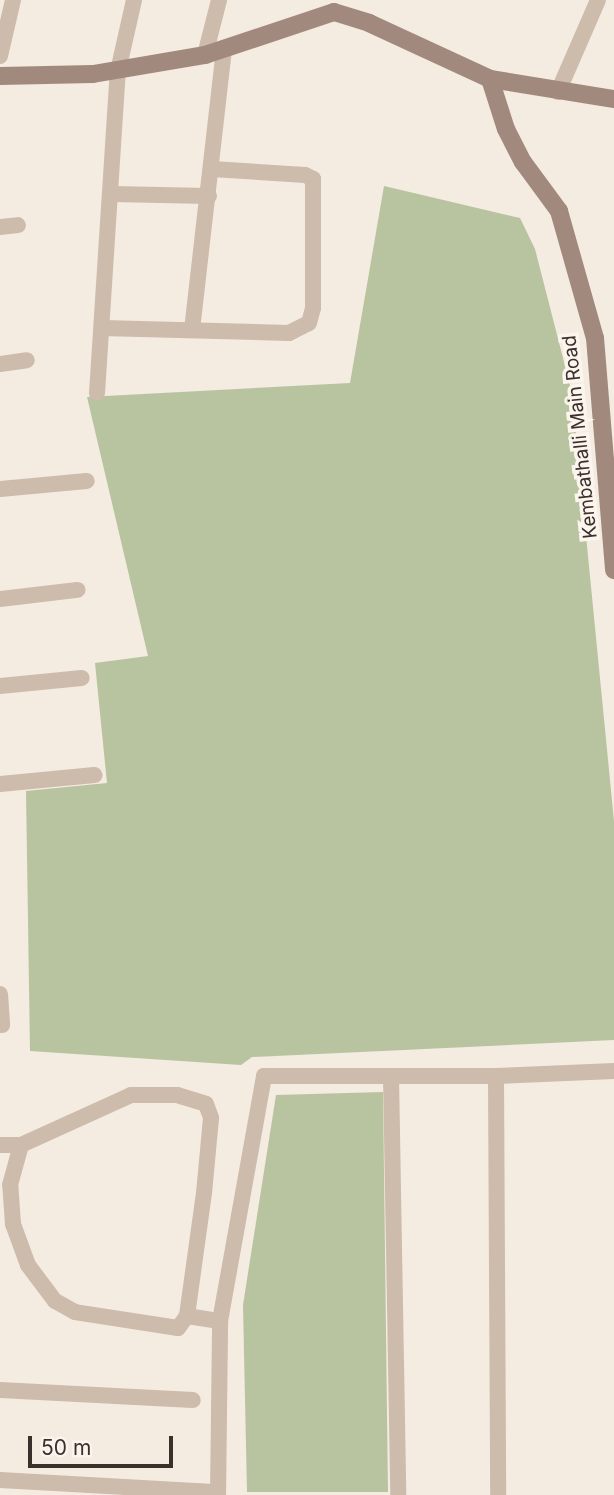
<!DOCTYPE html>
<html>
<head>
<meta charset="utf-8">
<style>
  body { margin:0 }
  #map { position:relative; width:614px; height:1495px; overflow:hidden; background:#f4ebe1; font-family:Inter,sans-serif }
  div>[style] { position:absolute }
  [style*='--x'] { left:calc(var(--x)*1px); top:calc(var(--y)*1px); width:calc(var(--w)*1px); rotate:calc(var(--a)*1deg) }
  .green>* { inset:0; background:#b8c4a0 }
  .street>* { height:16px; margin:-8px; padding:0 8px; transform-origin:8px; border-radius:8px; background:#cdbbac }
  .secondary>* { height:18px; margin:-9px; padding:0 9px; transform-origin:9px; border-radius:9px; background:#a18a7d }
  span { translate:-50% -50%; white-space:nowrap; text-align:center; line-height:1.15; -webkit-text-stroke:7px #fbf5ee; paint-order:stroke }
  .street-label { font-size:19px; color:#3b302b }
  .scale { position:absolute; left:28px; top:1436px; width:145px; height:32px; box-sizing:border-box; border:4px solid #3b302b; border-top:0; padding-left:9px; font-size:21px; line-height:24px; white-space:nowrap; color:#3b302b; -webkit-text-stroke:5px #fbf5ee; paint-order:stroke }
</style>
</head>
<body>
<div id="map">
  <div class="green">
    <div style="clip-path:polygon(384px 186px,520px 218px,535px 249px,572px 393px,614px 821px,614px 1040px,252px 1057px,241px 1065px,30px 1051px,26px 791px,107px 783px,95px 663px,148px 656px,87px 397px,350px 383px)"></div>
    <div style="clip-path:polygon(383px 1092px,388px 1492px,247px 1492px,243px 1305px,276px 1095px)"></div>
  </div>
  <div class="street">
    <div style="--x:205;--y:55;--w:57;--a:-75.7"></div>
    <div style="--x:0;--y:56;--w:57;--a:-76.9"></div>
    <div style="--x:558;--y:92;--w:100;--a:-66.5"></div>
    <div style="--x:112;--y:194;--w:97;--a:1.2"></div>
    <div style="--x:0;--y:227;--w:18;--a:-6"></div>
    <div style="--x:102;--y:328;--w:187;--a:1.5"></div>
    <div style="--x:289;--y:333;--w:22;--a:-27"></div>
    <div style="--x:309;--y:323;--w:16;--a:-75"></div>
    <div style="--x:313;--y:308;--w:129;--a:-90"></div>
    <div style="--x:313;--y:179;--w:9;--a:-153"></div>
    <div style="--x:305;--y:175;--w:93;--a:-176.3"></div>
    <div style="--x:192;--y:330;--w:281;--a:-83.5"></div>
    <div style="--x:0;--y:364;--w:27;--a:-8"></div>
    <div style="--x:97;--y:393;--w:323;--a:-86.3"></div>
    <div style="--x:118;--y:71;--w:73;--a:-77.3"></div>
    <div style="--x:0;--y:489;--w:87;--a:-5.3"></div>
    <div style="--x:0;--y:599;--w:78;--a:-6.7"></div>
    <div style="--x:0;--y:686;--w:82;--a:-5.6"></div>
    <div style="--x:0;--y:784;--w:95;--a:-5.4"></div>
    <div style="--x:0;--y:994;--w:31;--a:86"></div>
    <div style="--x:391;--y:1076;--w:419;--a:89"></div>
    <div style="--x:496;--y:1076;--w:419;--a:89.7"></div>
    <div style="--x:0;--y:1145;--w:21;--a:0"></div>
    <div style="--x:21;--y:1145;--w:121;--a:-24.4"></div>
    <div style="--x:131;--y:1095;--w:46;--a:0"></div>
    <div style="--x:177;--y:1095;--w:30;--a:17"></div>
    <div style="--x:206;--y:1104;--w:15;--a:70"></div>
    <div style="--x:211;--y:1118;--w:75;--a:95.3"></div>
    <div style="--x:204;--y:1193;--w:124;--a:97.9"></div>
    <div style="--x:187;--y:1316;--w:15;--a:127"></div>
    <div style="--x:178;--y:1328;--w:104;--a:-171.2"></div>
    <div style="--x:75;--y:1312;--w:23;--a:-151"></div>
    <div style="--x:55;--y:1301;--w:45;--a:-126.9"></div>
    <div style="--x:28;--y:1265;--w:44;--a:-110.1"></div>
    <div style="--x:13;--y:1224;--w:39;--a:-94"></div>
    <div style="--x:10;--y:1185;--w:41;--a:-74.6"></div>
    <div style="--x:187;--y:1316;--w:33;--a:9"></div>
    <div style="--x:0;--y:1390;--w:193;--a:3"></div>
    <div style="--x:0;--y:1480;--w:218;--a:3.2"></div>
    <div style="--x:218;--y:1495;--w:174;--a:-89.3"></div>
    <div style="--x:220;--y:1321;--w:249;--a:-79.8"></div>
    <div style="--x:264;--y:1076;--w:232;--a:0"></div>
    <div style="--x:496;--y:1076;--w:118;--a:-2.4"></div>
  </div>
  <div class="secondary">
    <div style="--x:0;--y:76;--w:93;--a:-1.2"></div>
    <div style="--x:93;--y:74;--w:114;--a:-9.6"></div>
    <div style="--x:205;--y:55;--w:136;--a:-18.4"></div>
    <div style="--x:334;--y:12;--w:37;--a:17"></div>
    <div style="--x:369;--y:23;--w:133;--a:24.8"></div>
    <div style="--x:490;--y:79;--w:126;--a:9.2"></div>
    <div style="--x:490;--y:79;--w:52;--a:72.3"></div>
    <div style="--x:506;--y:129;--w:37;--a:63"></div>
    <div style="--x:523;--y:162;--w:61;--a:53.7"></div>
    <div style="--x:559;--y:211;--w:132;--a:74.2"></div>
    <div style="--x:595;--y:338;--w:233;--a:85.3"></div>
  </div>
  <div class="street-label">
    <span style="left:580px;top:437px;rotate:-96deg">Kembathalli Main Road</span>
  </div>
  <div class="scale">50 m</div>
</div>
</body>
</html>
